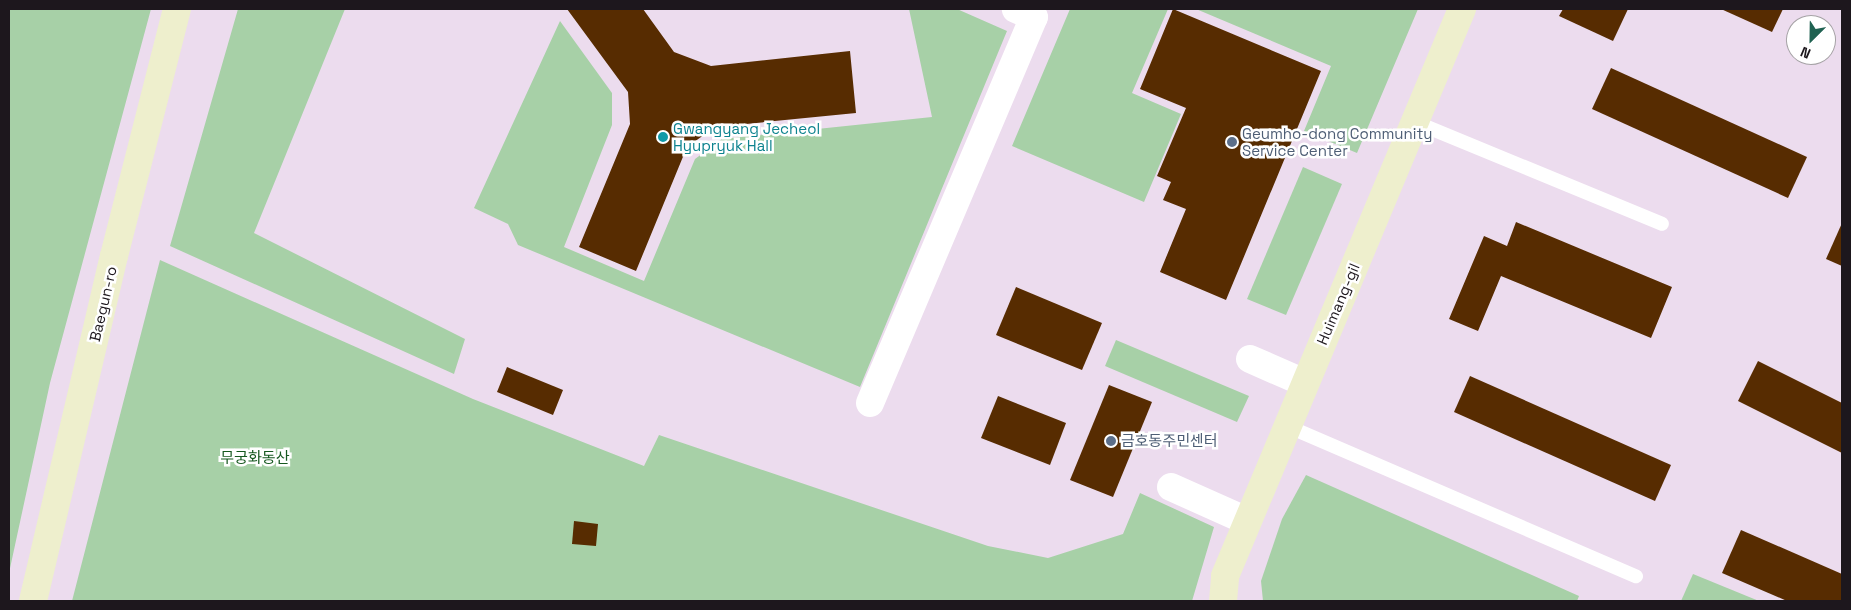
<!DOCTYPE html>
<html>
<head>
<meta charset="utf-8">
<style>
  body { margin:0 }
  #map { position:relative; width:1851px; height:610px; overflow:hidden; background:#ecdcee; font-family:"Space Grotesk","Noto Sans KR",sans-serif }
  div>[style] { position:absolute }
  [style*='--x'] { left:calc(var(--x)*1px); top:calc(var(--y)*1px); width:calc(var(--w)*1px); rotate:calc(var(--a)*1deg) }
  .green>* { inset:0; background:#a7d0a7 }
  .building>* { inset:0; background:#572c01 }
  .lane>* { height:14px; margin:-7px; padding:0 7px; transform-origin:7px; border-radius:7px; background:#fff }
  .street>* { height:28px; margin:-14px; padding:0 14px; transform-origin:14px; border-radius:14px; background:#fff }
  .secondary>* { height:28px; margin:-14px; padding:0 14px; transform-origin:14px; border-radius:14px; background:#eeefcd }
  .dots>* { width:14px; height:14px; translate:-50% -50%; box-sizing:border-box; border:2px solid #fff; border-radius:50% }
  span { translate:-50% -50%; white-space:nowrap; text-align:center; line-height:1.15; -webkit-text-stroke:5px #fff; paint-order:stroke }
  .culture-label { font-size:15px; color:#0d838f }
  .left { translate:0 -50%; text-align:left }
  .service-label { font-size:15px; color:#4e5e75 }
  .street-label { font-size:15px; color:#1d171d }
  .park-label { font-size:15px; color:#16581f }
  .frame { position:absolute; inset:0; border:10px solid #1d171d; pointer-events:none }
  .north { position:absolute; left:1786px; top:15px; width:50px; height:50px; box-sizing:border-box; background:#fff; border:1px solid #a5a2a5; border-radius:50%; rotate:203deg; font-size:14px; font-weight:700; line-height:20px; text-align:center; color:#1d171d }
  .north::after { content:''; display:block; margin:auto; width:18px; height:22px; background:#206252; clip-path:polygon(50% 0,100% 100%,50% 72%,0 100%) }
</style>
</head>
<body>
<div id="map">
  <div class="green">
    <div style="clip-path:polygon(9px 9px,151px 9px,50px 383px,9px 573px)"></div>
    <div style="clip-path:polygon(238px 9px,345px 9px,254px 233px,465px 339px,454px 374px,170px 246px)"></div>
    <div style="clip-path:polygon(909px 9px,957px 9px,1007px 31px,860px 387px,518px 245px,508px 224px,474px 208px,560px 21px,612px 93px,612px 125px,564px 247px,644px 281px,695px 159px,722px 139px,932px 117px)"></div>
    <div style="clip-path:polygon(1070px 9px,1168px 9px,1132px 93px,1181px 114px,1144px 202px,1012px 146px)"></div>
    <div style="clip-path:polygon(1196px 9px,1418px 9px,1357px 153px,1304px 131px,1331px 66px)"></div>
    <div style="clip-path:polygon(1303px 167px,1342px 184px,1286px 315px,1247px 299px)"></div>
    <div style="clip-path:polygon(160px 260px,473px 399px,644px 466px,659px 435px,988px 546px,1048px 558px,1123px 534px,1140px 493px,1214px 527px,1192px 601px,72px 601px)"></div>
    <div style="clip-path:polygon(1116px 340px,1249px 396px,1237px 422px,1105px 366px)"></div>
    <div style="clip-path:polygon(1306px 475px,1579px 596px,1577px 601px,1263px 601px,1261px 581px,1282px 519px)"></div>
    <div style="clip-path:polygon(1693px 574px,1759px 601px,1681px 601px)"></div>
  </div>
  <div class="building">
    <div style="clip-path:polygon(567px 9px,643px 9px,674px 52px,711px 66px,850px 51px,856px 113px,715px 127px,687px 147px,636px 271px,579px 247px,630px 124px,628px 92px)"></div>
    <div style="clip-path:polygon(1173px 9px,1321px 71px,1226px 300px,1160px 272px,1186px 209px,1163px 200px,1171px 182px,1157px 176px,1186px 108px,1140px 89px)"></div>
    <div style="clip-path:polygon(1563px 9px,1628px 9px,1613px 41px,1559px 16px)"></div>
    <div style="clip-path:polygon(1721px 9px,1783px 9px,1772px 32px)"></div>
    <div style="clip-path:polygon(1611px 68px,1807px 157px,1788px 198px,1592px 109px)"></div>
    <div style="clip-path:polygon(1516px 222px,1672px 287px,1651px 338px,1501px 276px,1478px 331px,1449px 319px,1484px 236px,1507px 246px)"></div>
    <div style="clip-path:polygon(1842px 223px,1842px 266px,1826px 259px)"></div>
    <div style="clip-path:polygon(1016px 287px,1102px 323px,1082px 370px,996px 335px)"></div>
    <div style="clip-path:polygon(1758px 361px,1842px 403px,1842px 453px,1738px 401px)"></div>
    <div style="clip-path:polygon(507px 367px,563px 390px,553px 415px,497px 392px)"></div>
    <div style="clip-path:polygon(1470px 376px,1671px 465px,1655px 501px,1454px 412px)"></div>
    <div style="clip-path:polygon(1109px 385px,1152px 402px,1113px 497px,1070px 480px)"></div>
    <div style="clip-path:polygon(998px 396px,1066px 423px,1050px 465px,981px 438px)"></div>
    <div style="clip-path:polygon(574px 521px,598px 524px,596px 546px,572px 544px)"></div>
    <div style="clip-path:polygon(1741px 530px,1842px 574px,1842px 601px,1787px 601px,1722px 573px)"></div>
  </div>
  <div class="lane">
    <div style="--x:1415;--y:122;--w:267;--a:22.4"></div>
    <div style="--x:1287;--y:426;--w:380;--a:23.3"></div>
  </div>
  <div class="street">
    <div style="--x:1250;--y:359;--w:60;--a:23.6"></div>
    <div style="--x:870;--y:403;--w:419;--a:-67"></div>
    <div style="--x:1034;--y:17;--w:20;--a:-156"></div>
    <div style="--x:1171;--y:487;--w:83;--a:24.1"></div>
  </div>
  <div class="secondary">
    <div style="--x:33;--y:601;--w:354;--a:-76.8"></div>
    <div style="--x:114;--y:256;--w:255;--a:-75.7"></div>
    <div style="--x:1223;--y:601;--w:25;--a:-85"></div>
    <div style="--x:1225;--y:576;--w:615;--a:-67.32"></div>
  </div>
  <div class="dots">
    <div style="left:663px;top:137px;background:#0f9aa8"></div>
    <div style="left:1232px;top:142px;background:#5c6f8a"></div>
    <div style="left:1111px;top:441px;background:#5c6f8a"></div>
  </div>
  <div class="culture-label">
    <span class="left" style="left:673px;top:137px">Gwangyang Jecheol<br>Hyupryuk Hall</span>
  </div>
  <div class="service-label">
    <span class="left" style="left:1242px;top:142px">Geumho-dong Community<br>Service Center</span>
    <span class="left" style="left:1121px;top:441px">금호동주민센터</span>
  </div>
  <div class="street-label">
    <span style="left:103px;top:304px;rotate:-77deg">Baegun-ro</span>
    <span style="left:1338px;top:304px;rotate:-67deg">Huimang-gil</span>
  </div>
  <div class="park-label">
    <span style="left:255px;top:458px">무궁화동산</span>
  </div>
  <div class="frame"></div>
  <div class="north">N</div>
</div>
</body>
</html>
